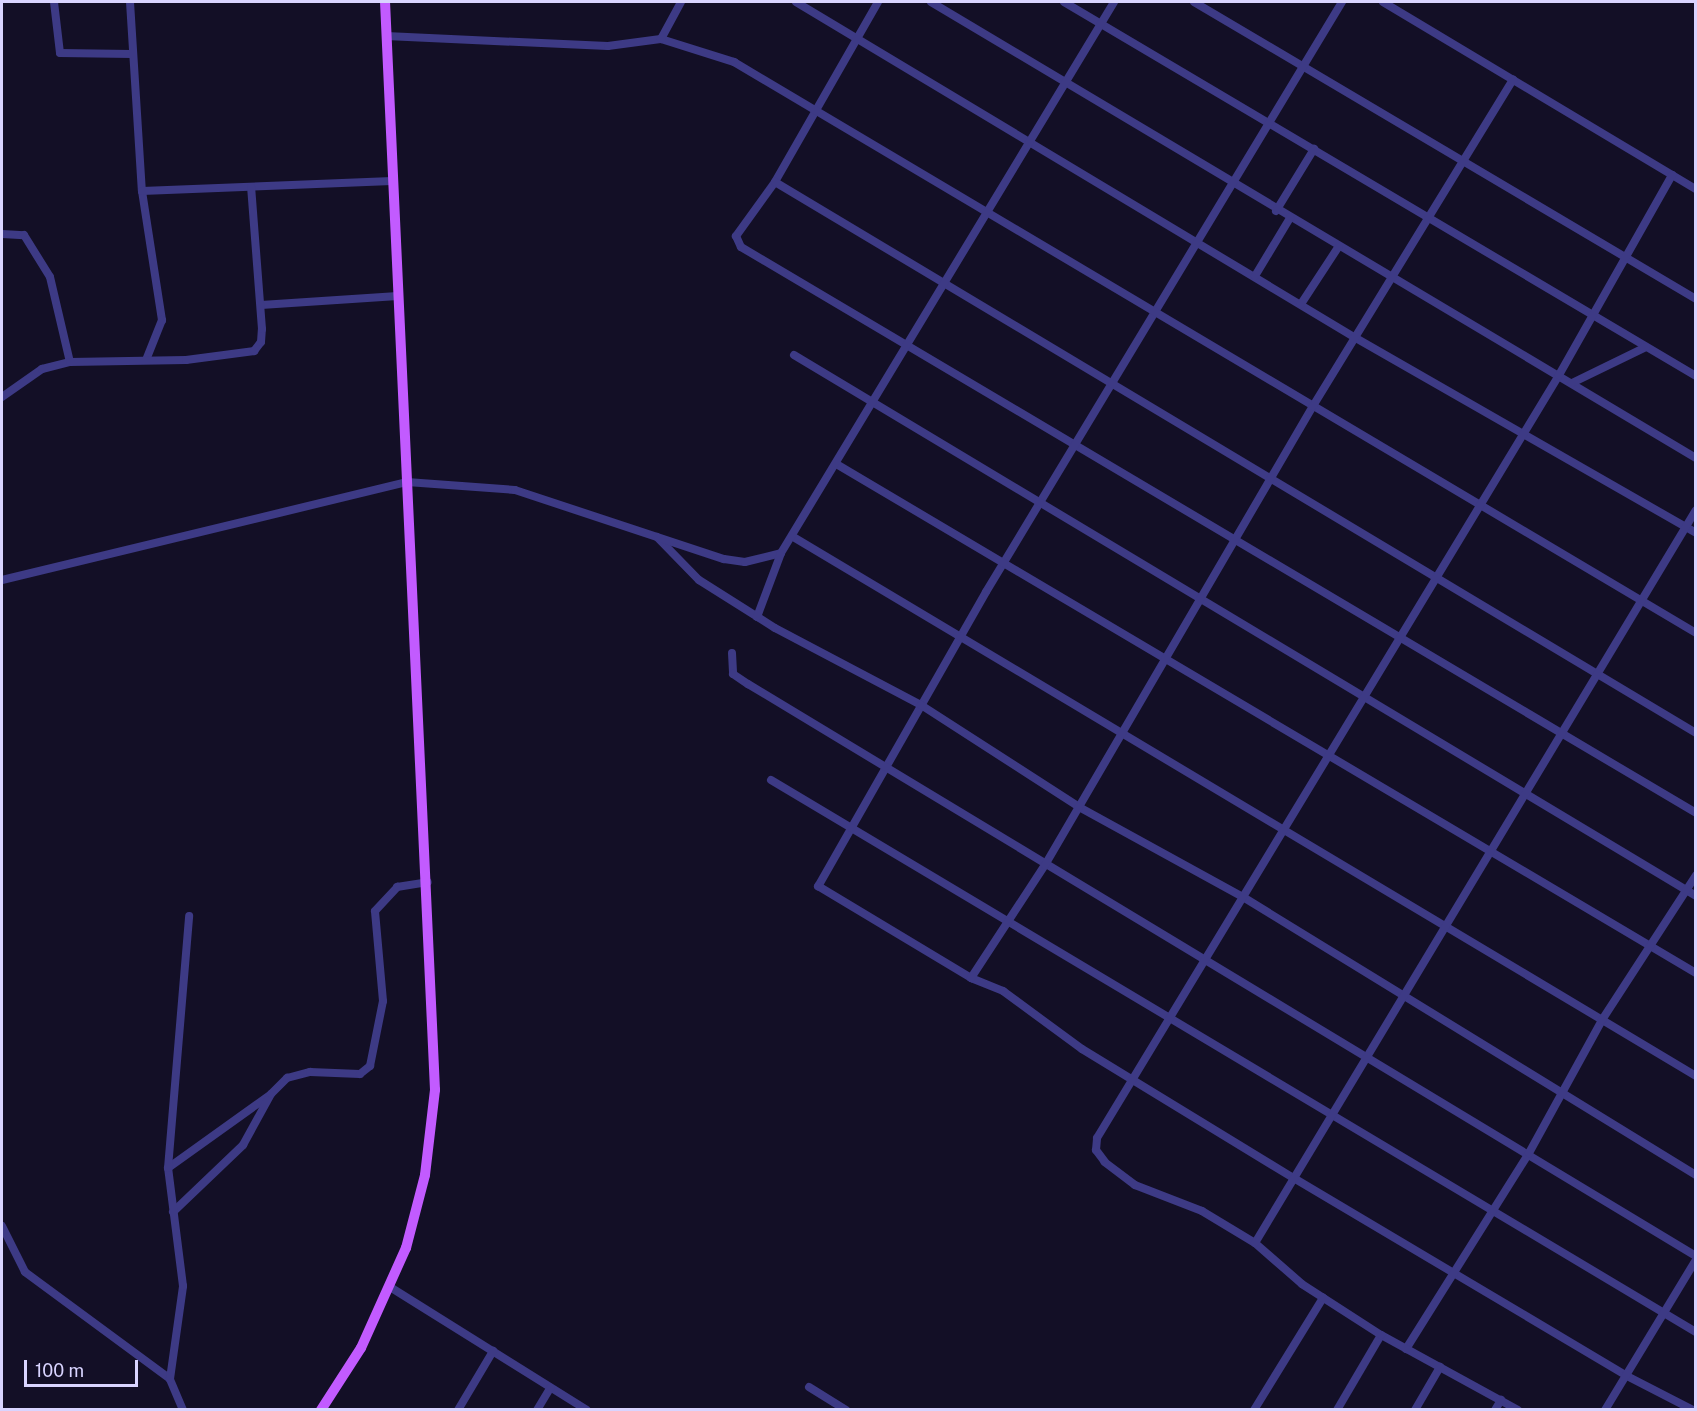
<!DOCTYPE html>
<html>
<head>
<meta charset="utf-8">
<style>
  body { margin:0 }
  #map { position:relative; width:1697px; height:1411px; overflow:hidden; background:#130f26; font-family:"Public Sans",sans-serif }
  div>[style] { position:absolute }
  [style*='--x'] { left:calc(var(--x)*1px); top:calc(var(--y)*1px); width:calc(var(--w)*1px); rotate:calc(var(--a)*1deg) }
  .minor>* { height:8px; margin:-4px; padding:0 4px; transform-origin:4px; border-radius:4px; background:#3d3a85 }
  .major>* { height:10px; margin:-5px; padding:0 5px; transform-origin:5px; border-radius:5px; background:#c25bff }
  span { translate:-50% -50%; white-space:nowrap; text-align:center; line-height:1.15; -webkit-text-stroke:5px #130f26; paint-order:stroke }
  .frame { position:absolute; inset:0; border:3px solid #d9d4ff; pointer-events:none }
  .scale { position:absolute; left:24px; top:1360px; width:114px; height:27px; box-sizing:border-box; border:3px solid #d9d4ff; border-top:0; padding-left:8px; font-size:18px; line-height:21px; white-space:nowrap; color:#d9d4ff; -webkit-text-stroke:4px #130f26; paint-order:stroke }
</style>
</head>
<body>
<div id="map">
  <div class="minor">
    <div style="--x:54;--y:2;--w:51;--a:83.3"></div>
    <div style="--x:60;--y:53;--w:72;--a:0.8"></div>
    <div style="--x:130;--y:2;--w:189;--a:86.4"></div>
    <div style="--x:142;--y:191;--w:131;--a:81.2"></div>
    <div style="--x:162;--y:320;--w:43;--a:111.8"></div>
    <div style="--x:796;--y:2;--w:651;--a:30.98"></div>
    <div style="--x:1354;--y:337;--w:394;--a:29.8"></div>
    <div style="--x:878;--y:2;--w:207;--a:119.8"></div>
    <div style="--x:775;--y:182;--w:67;--a:125.8"></div>
    <div style="--x:736;--y:236;--w:12;--a:66"></div>
    <div style="--x:741;--y:247;--w:1110;--a:30.65"></div>
    <div style="--x:931;--y:2;--w:891;--a:30.8"></div>
    <div style="--x:1064;--y:2;--w:734;--a:30.62"></div>
    <div style="--x:1194;--y:2;--w:583;--a:30.61"></div>
    <div style="--x:1342;--y:2;--w:689;--a:121.11"></div>
    <div style="--x:986;--y:592;--w:339;--a:119.7"></div>
    <div style="--x:818;--y:886;--w:179;--a:31"></div>
    <div style="--x:971;--y:978;--w:35;--a:22"></div>
    <div style="--x:1003;--y:991;--w:98;--a:36.3"></div>
    <div style="--x:1082;--y:1049;--w:246;--a:31.4"></div>
    <div style="--x:1292;--y:1177;--w:387;--a:30.7"></div>
    <div style="--x:1625;--y:1375;--w:76;--a:27.2"></div>
    <div style="--x:1383;--y:2;--w:365;--a:30.9"></div>
    <div style="--x:386;--y:36;--w:222;--a:2.6"></div>
    <div style="--x:608;--y:46;--w:53;--a:-7.5"></div>
    <div style="--x:661;--y:39;--w:77;--a:17.5"></div>
    <div style="--x:734;--y:62;--w:1119;--a:30.69"></div>
    <div style="--x:661;--y:39;--w:42;--a:-61.6"></div>
    <div style="--x:775;--y:182;--w:1073;--a:30.89"></div>
    <div style="--x:142;--y:191;--w:250;--a:-2.3"></div>
    <div style="--x:1276;--y:211;--w:73;--a:-58.5"></div>
    <div style="--x:2;--y:234;--w:22;--a:3"></div>
    <div style="--x:24;--y:235;--w:49;--a:58.2"></div>
    <div style="--x:50;--y:277;--w:87;--a:76.8"></div>
    <div style="--x:1255;--y:276;--w:68;--a:-58.9"></div>
    <div style="--x:1301;--y:304;--w:69;--a:-56.8"></div>
    <div style="--x:261;--y:305;--w:137;--a:-3.8"></div>
    <div style="--x:794;--y:355;--w:1052;--a:30.95"></div>
    <div style="--x:1572;--y:383;--w:82;--a:-25.9"></div>
    <div style="--x:2;--y:397;--w:49;--a:-35"></div>
    <div style="--x:42;--y:369;--w:29;--a:-14"></div>
    <div style="--x:70;--y:362;--w:116;--a:-1"></div>
    <div style="--x:186;--y:360;--w:69;--a:-7.5"></div>
    <div style="--x:254;--y:351;--w:11;--a:-52"></div>
    <div style="--x:261;--y:342;--w:13;--a:-86"></div>
    <div style="--x:262;--y:329;--w:142;--a:-94.4"></div>
    <div style="--x:838;--y:465;--w:997;--a:30.63"></div>
    <div style="--x:657;--y:537;--w:60;--a:45.7"></div>
    <div style="--x:699;--y:580;--w:90;--a:32.3"></div>
    <div style="--x:775;--y:628;--w:165;--a:27.8"></div>
    <div style="--x:921;--y:705;--w:188;--a:32.8"></div>
    <div style="--x:1079;--y:807;--w:187;--a:28.8"></div>
    <div style="--x:1243;--y:897;--w:532;--a:31.54"></div>
    <div style="--x:795;--y:538;--w:1049;--a:30.84"></div>
    <div style="--x:2;--y:580;--w:417;--a:-13.6"></div>
    <div style="--x:407;--y:482;--w:108;--a:4.2"></div>
    <div style="--x:515;--y:490;--w:220;--a:18.3"></div>
    <div style="--x:724;--y:559;--w:21;--a:8"></div>
    <div style="--x:745;--y:562;--w:37;--a:-14"></div>
    <div style="--x:781;--y:553;--w:644;--a:-58.85"></div>
    <div style="--x:757;--y:617;--w:68;--a:-69.4"></div>
    <div style="--x:732;--y:653;--w:21;--a:87"></div>
    <div style="--x:733;--y:674;--w:18;--a:34"></div>
    <div style="--x:748;--y:684;--w:1107;--a:31.11"></div>
    <div style="--x:771;--y:780;--w:1077;--a:30.83"></div>
    <div style="--x:971;--y:978;--w:135;--a:-56.8"></div>
    <div style="--x:1045;--y:865;--w:532;--a:-59.72"></div>
    <div style="--x:1313;--y:406;--w:383;--a:-58.5"></div>
    <div style="--x:168;--y:1168;--w:125;--a:-35.6"></div>
    <div style="--x:173;--y:1212;--w:97;--a:-43.7"></div>
    <div style="--x:243;--y:1145;--w:58;--a:-61.2"></div>
    <div style="--x:271;--y:1094;--w:23;--a:-45"></div>
    <div style="--x:287;--y:1078;--w:24;--a:-15"></div>
    <div style="--x:310;--y:1072;--w:50;--a:2.3"></div>
    <div style="--x:360;--y:1074;--w:13;--a:-39"></div>
    <div style="--x:370;--y:1066;--w:66;--a:-78.7"></div>
    <div style="--x:383;--y:1001;--w:90;--a:-95.1"></div>
    <div style="--x:375;--y:911;--w:33;--a:-47"></div>
    <div style="--x:397;--y:887;--w:31;--a:-9"></div>
    <div style="--x:2;--y:1226;--w:51;--a:63.4"></div>
    <div style="--x:25;--y:1272;--w:180;--a:36.4"></div>
    <div style="--x:1255;--y:1243;--w:62;--a:-148.9"></div>
    <div style="--x:1202;--y:1211;--w:72;--a:-158.8"></div>
    <div style="--x:1135;--y:1185;--w:38;--a:-143"></div>
    <div style="--x:1105;--y:1162;--w:15;--a:-127"></div>
    <div style="--x:1096;--y:1150;--w:12;--a:-85"></div>
    <div style="--x:1097;--y:1138;--w:892;--a:-58.8"></div>
    <div style="--x:1559;--y:375;--w:230;--a:-60.5"></div>
    <div style="--x:390;--y:1287;--w:232;--a:32"></div>
    <div style="--x:1406;--y:1349;--w:231;--a:-57.9"></div>
    <div style="--x:1529;--y:1153;--w:152;--a:-61.2"></div>
    <div style="--x:1602;--y:1020;--w:173;--a:-57"></div>
    <div style="--x:809;--y:1387;--w:44;--a:31.9"></div>
    <div style="--x:183;--y:1410;--w:34;--a:-113"></div>
    <div style="--x:170;--y:1379;--w:94;--a:-82"></div>
    <div style="--x:183;--y:1286;--w:119;--a:-97.2"></div>
    <div style="--x:168;--y:1168;--w:253;--a:-85.2"></div>
    <div style="--x:458;--y:1410;--w:69;--a:-59.3"></div>
    <div style="--x:537;--y:1410;--w:26;--a:-59"></div>
    <div style="--x:1254;--y:1410;--w:132;--a:-58.4"></div>
    <div style="--x:1337;--y:1410;--w:87;--a:-59.6"></div>
    <div style="--x:1415;--y:1410;--w:50;--a:-59.8"></div>
    <div style="--x:1495;--y:1410;--w:12;--a:-59"></div>
    <div style="--x:1518;--y:1410;--w:156;--a:-151.3"></div>
    <div style="--x:1381;--y:1335;--w:94;--a:-147.2"></div>
    <div style="--x:1302;--y:1284;--w:62;--a:-138.9"></div>
    <div style="--x:1255;--y:1243;--w:855;--a:-58.97"></div>
    <div style="--x:1605;--y:1410;--w:175;--a:-58.8"></div>
  </div>
  <div class="major">
    <div style="--x:321;--y:1410;--w:74;--a:-57.2"></div>
    <div style="--x:361;--y:1348;--w:110;--a:-65.8"></div>
    <div style="--x:406;--y:1248;--w:75;--a:-75.4"></div>
    <div style="--x:425;--y:1175;--w:86;--a:-83.3"></div>
    <div style="--x:435;--y:1090;--w:1089;--a:-92.63"></div>
  </div>
  <div class="frame"></div>
  <div class="scale">100 m</div>
</div>
</body>
</html>
